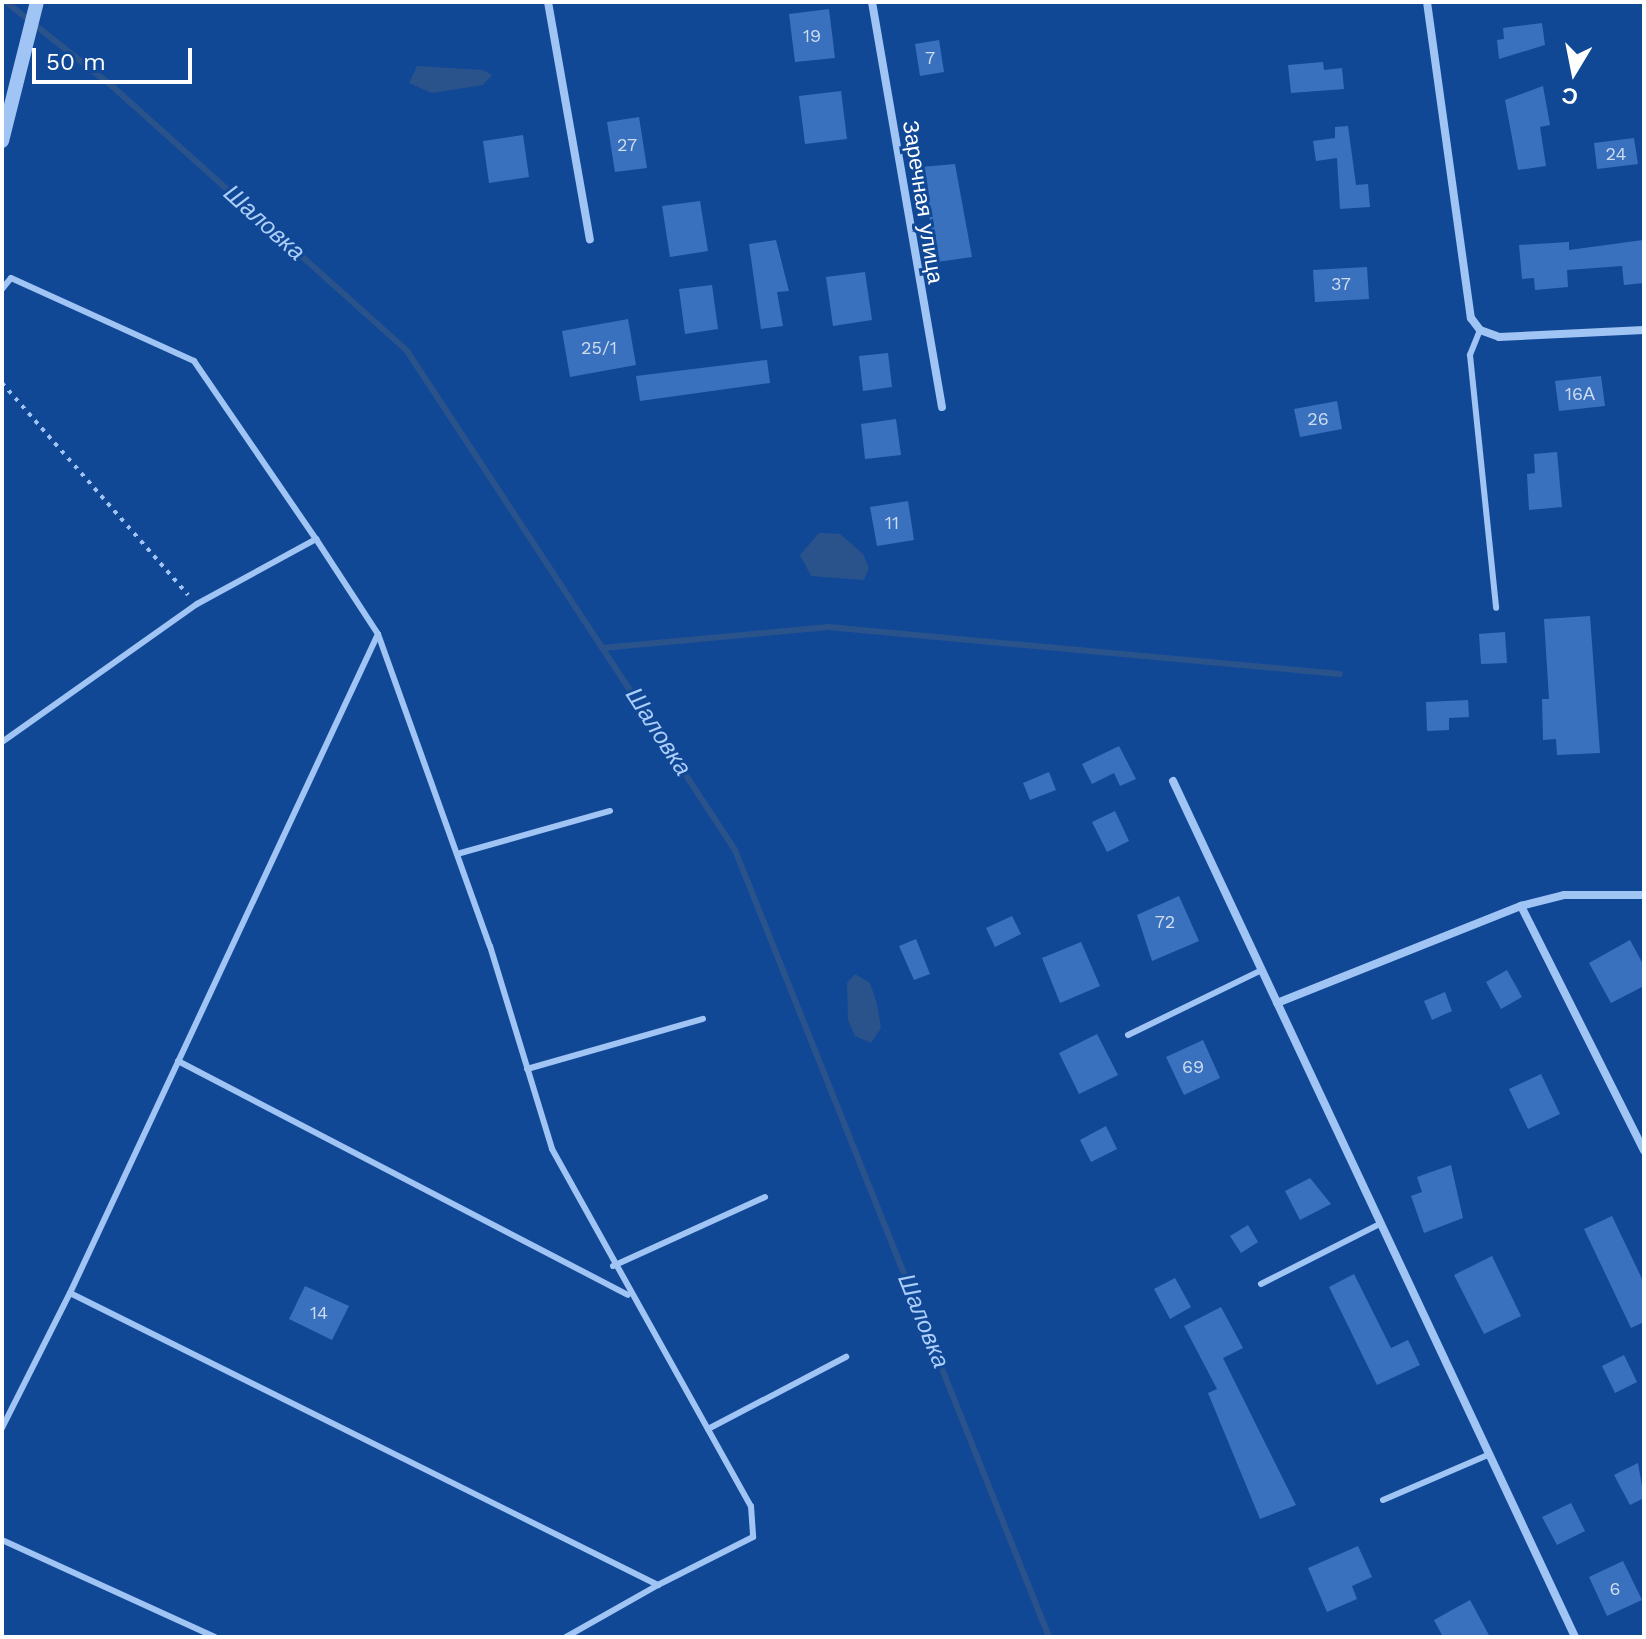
<!DOCTYPE html>
<html>
<head>
<meta charset="utf-8">
<style>
  body { margin:0 }
  #map { position:relative; width:1646px; height:1639px; overflow:hidden; background:#114896; font-family:"Work Sans",sans-serif }
  div>[style] { position:absolute }
  [style*='--x'] { left:calc(var(--x)*1px); top:calc(var(--y)*1px); width:calc(var(--w)*1px); rotate:calc(var(--a)*1deg) }
  .water>* { inset:0; background:#2a538c }
  .stream>* { height:6px; margin:-3px; padding:0 3px; transform-origin:3px; border-radius:3px; background:#2a538c }
  .building>* { inset:0; background:#3971be }
  .path>* { height:4px; margin-top:-2px; transform-origin:0; background:repeating-linear-gradient(90deg,#a0c4f4 0 4px,transparent 0 10px) }
  .service>* { height:6px; margin:-3px; padding:0 3px; transform-origin:3px; border-radius:3px; background:#a0c4f4 }
  .minor>* { height:8px; margin:-4px; padding:0 4px; transform-origin:4px; border-radius:4px; background:#a0c4f4 }
  .tertiary>* { height:14px; margin:-7px; padding:0 7px; transform-origin:7px; border-radius:7px; background:#a0c4f4 }
  span { translate:-50% -50%; white-space:nowrap; text-align:center; line-height:1.15; -webkit-text-stroke:6px #114896; paint-order:stroke }
  .number-label { font-size:18px; color:#cedcef }
  .number-label span { -webkit-text-stroke-width:0 }
  .street-label { font-size:22px; color:#fff }
  .water-label { font-size:24px; color:#accefa; font-style:italic }
  .frame { position:absolute; inset:0; border:4px solid #fff; pointer-events:none }
  .north { position:absolute; left:1534px; top:32px; width:80px; height:80px; -webkit-text-stroke:6px #114896; paint-order:stroke; rotate:190deg; font-size:22px; font-weight:700; line-height:32px; text-align:center; color:#fff }
  .north::after { content:''; display:block; margin:auto; width:28px; height:36px; background:#fff; clip-path:polygon(50% 0,100% 100%,50% 72%,0 100%) }
  .scale { position:absolute; left:32px; top:48px; width:160px; height:36px; box-sizing:border-box; border:4px solid #fff; border-top:0; padding-left:10px; font-size:24px; line-height:28px; white-space:nowrap; color:#fff; -webkit-text-stroke:6px #114896; paint-order:stroke }
</style>
</head>
<body>
<div id="map">
  <div class="water">
    <div style="clip-path:polygon(417px 66px,483px 70px,492px 75px,483px 85px,432px 93px,409px 83px)"></div>
    <div style="clip-path:polygon(819px 533px,840px 534px,863px 554px,869px 568px,864px 580px,811px 576px,800px 555px)"></div>
    <div style="clip-path:polygon(855px 974px,870px 983px,877px 1004px,881px 1028px,871px 1043px,855px 1036px,848px 1020px,847px 983px)"></div>
  </div>
  <div class="stream">
    <div style="--x:6;--y:2;--w:135;--a:38.4"></div>
    <div style="--x:112;--y:86;--w:397;--a:41.9"></div>
    <div style="--x:407;--y:351;--w:597;--a:56.68"></div>
    <div style="--x:735;--y:850;--w:847;--a:68.25"></div>
    <div style="--x:602;--y:648;--w:227;--a:-5.3"></div>
    <div style="--x:828;--y:627;--w:514;--a:5.24"></div>
  </div>
  <div class="building">
    <div style="clip-path:polygon(829px 9px,835px 58px,795px 62px,789px 14px)"></div>
    <div style="clip-path:polygon(1542px 23px,1545px 45px,1499px 59px,1497px 40px,1504px 39px,1503px 28px)"></div>
    <div style="clip-path:polygon(939px 40px,944px 72px,920px 76px,915px 44px)"></div>
    <div style="clip-path:polygon(1323px 62px,1324px 70px,1342px 68px,1344px 89px,1291px 93px,1288px 65px)"></div>
    <div style="clip-path:polygon(1543px 86px,1550px 125px,1540px 127px,1546px 166px,1518px 170px,1505px 100px)"></div>
    <div style="clip-path:polygon(841px 91px,847px 139px,805px 144px,799px 96px)"></div>
    <div style="clip-path:polygon(639px 117px,647px 168px,615px 172px,607px 122px)"></div>
    <div style="clip-path:polygon(1348px 126px,1356px 185px,1368px 184px,1370px 207px,1340px 209px,1337px 158px,1316px 161px,1313px 141px,1335px 138px,1335px 127px)"></div>
    <div style="clip-path:polygon(523px 135px,529px 177px,489px 183px,483px 141px)"></div>
    <div style="clip-path:polygon(1634px 138px,1638px 164px,1597px 169px,1594px 143px)"></div>
    <div style="clip-path:polygon(955px 164px,972px 257px,937px 262px,921px 167px)"></div>
    <div style="clip-path:polygon(700px 201px,708px 251px,670px 257px,662px 206px)"></div>
    <div style="clip-path:polygon(776px 240px,789px 291px,777px 292px,783px 326px,761px 329px,749px 244px)"></div>
    <div style="clip-path:polygon(1643px 240px,1644px 283px,1624px 285px,1622px 266px,1567px 270px,1568px 287px,1535px 290px,1534px 278px,1522px 279px,1519px 245px,1569px 242px,1569px 250px)"></div>
    <div style="clip-path:polygon(1367px 267px,1369px 299px,1315px 302px,1313px 270px)"></div>
    <div style="clip-path:polygon(865px 272px,872px 320px,833px 326px,826px 277px)"></div>
    <div style="clip-path:polygon(712px 285px,718px 329px,685px 334px,679px 289px)"></div>
    <div style="clip-path:polygon(628px 319px,636px 365px,570px 377px,562px 331px)"></div>
    <div style="clip-path:polygon(888px 353px,892px 387px,863px 391px,859px 356px)"></div>
    <div style="clip-path:polygon(767px 360px,770px 383px,640px 401px,636px 376px)"></div>
    <div style="clip-path:polygon(1601px 376px,1605px 406px,1559px 411px,1555px 381px)"></div>
    <div style="clip-path:polygon(1337px 401px,1342px 429px,1300px 437px,1294px 409px)"></div>
    <div style="clip-path:polygon(896px 419px,901px 455px,865px 459px,861px 424px)"></div>
    <div style="clip-path:polygon(1557px 452px,1562px 507px,1529px 510px,1527px 474px,1535px 473px,1534px 454px)"></div>
    <div style="clip-path:polygon(908px 501px,914px 540px,877px 546px,870px 507px)"></div>
    <div style="clip-path:polygon(1590px 616px,1600px 753px,1557px 755px,1556px 739px,1543px 740px,1542px 699px,1549px 699px,1544px 619px)"></div>
    <div style="clip-path:polygon(1505px 632px,1507px 663px,1481px 664px,1479px 634px)"></div>
    <div style="clip-path:polygon(1468px 700px,1469px 717px,1449px 718px,1449px 730px,1427px 731px,1426px 702px)"></div>
    <div style="clip-path:polygon(1119px 746px,1136px 779px,1120px 786px,1114px 773px,1092px 784px,1082px 764px)"></div>
    <div style="clip-path:polygon(1049px 772px,1056px 790px,1030px 800px,1023px 783px)"></div>
    <div style="clip-path:polygon(1115px 811px,1129px 841px,1107px 852px,1092px 822px)"></div>
    <div style="clip-path:polygon(1179px 896px,1199px 941px,1152px 961px,1137px 915px)"></div>
    <div style="clip-path:polygon(1012px 916px,1021px 934px,995px 947px,986px 928px)"></div>
    <div style="clip-path:polygon(916px 939px,930px 974px,914px 980px,899px 946px)"></div>
    <div style="clip-path:polygon(1630px 940px,1644px 966px,1644px 986px,1611px 1003px,1589px 963px)"></div>
    <div style="clip-path:polygon(1081px 942px,1100px 986px,1060px 1003px,1042px 958px)"></div>
    <div style="clip-path:polygon(1507px 970px,1522px 997px,1501px 1009px,1486px 982px)"></div>
    <div style="clip-path:polygon(1445px 992px,1452px 1011px,1432px 1020px,1424px 1001px)"></div>
    <div style="clip-path:polygon(1097px 1034px,1118px 1075px,1079px 1094px,1059px 1053px)"></div>
    <div style="clip-path:polygon(1203px 1040px,1220px 1078px,1184px 1095px,1166px 1057px)"></div>
    <div style="clip-path:polygon(1541px 1074px,1560px 1114px,1528px 1129px,1509px 1089px)"></div>
    <div style="clip-path:polygon(1106px 1126px,1117px 1149px,1091px 1162px,1080px 1140px)"></div>
    <div style="clip-path:polygon(1451px 1165px,1463px 1218px,1424px 1233px,1411px 1196px,1422px 1192px,1417px 1177px)"></div>
    <div style="clip-path:polygon(1310px 1178px,1331px 1204px,1300px 1220px,1285px 1191px)"></div>
    <div style="clip-path:polygon(1612px 1216px,1644px 1283px,1644px 1322px,1631px 1328px,1584px 1229px)"></div>
    <div style="clip-path:polygon(1248px 1225px,1258px 1242px,1241px 1253px,1230px 1236px)"></div>
    <div style="clip-path:polygon(1492px 1256px,1521px 1316px,1484px 1334px,1454px 1275px)"></div>
    <div style="clip-path:polygon(1354px 1274px,1391px 1348px,1408px 1340px,1420px 1365px,1377px 1385px,1329px 1287px)"></div>
    <div style="clip-path:polygon(1175px 1278px,1191px 1307px,1170px 1319px,1154px 1289px)"></div>
    <div style="clip-path:polygon(305px 1286px,349px 1306px,332px 1340px,289px 1319px)"></div>
    <div style="clip-path:polygon(1221px 1307px,1243px 1348px,1223px 1358px,1296px 1505px,1260px 1519px,1208px 1393px,1217px 1389px,1184px 1326px)"></div>
    <div style="clip-path:polygon(1624px 1355px,1637px 1382px,1615px 1393px,1602px 1366px)"></div>
    <div style="clip-path:polygon(1638px 1463px,1644px 1498px,1630px 1505px,1614px 1475px)"></div>
    <div style="clip-path:polygon(1571px 1503px,1585px 1531px,1557px 1545px,1542px 1517px)"></div>
    <div style="clip-path:polygon(1358px 1546px,1372px 1577px,1352px 1586px,1357px 1599px,1327px 1612px,1308px 1568px)"></div>
    <div style="clip-path:polygon(1623px 1561px,1642px 1600px,1607px 1616px,1589px 1577px)"></div>
    <div style="clip-path:polygon(1470px 1600px,1490px 1637px,1443px 1637px,1434px 1620px)"></div>
  </div>
  <div class="path">
    <div style="--x:2;--y:383;--w:282;--a:48.7"></div>
  </div>
  <div class="service">
    <div style="--x:2;--y:289;--w:14;--a:-51"></div>
    <div style="--x:11;--y:278;--w:201;--a:24.4"></div>
    <div style="--x:194;--y:361;--w:216;--a:55.6"></div>
    <div style="--x:1480;--y:330;--w:27;--a:112"></div>
    <div style="--x:1470;--y:355;--w:254;--a:84.1"></div>
    <div style="--x:378;--y:634;--w:331;--a:70.3"></div>
    <div style="--x:490;--y:946;--w:212;--a:73"></div>
    <div style="--x:552;--y:1149;--w:409;--a:60.9"></div>
    <div style="--x:751;--y:1506;--w:31;--a:86"></div>
    <div style="--x:753;--y:1537;--w:106;--a:153.2"></div>
    <div style="--x:2;--y:742;--w:239;--a:-35.3"></div>
    <div style="--x:197;--y:604;--w:136;--a:-28.6"></div>
    <div style="--x:316;--y:539;--w:113;--a:56.9"></div>
    <div style="--x:378;--y:634;--w:727;--a:115.05"></div>
    <div style="--x:457;--y:854;--w:159;--a:-15.7"></div>
    <div style="--x:1128;--y:1035;--w:149;--a:-25.9"></div>
    <div style="--x:178;--y:1061;--w:507;--a:27.47"></div>
    <div style="--x:527;--y:1069;--w:183;--a:-15.9"></div>
    <div style="--x:613;--y:1266;--w:167;--a:-24.4"></div>
    <div style="--x:1261;--y:1284;--w:131;--a:-26.8"></div>
    <div style="--x:2;--y:1428;--w:151;--a:-63.3"></div>
    <div style="--x:70;--y:1293;--w:657;--a:26.41"></div>
    <div style="--x:658;--y:1585;--w:106;--a:150.5"></div>
    <div style="--x:708;--y:1429;--w:156;--a:-27.6"></div>
    <div style="--x:1383;--y:1500;--w:114;--a:-23.2"></div>
    <div style="--x:2;--y:1540;--w:234;--a:24.5"></div>
  </div>
  <div class="minor">
    <div style="--x:548;--y:2;--w:241;--a:80"></div>
    <div style="--x:872;--y:2;--w:411;--a:80.2"></div>
    <div style="--x:1427;--y:2;--w:319;--a:82.1"></div>
    <div style="--x:1471;--y:318;--w:15;--a:53"></div>
    <div style="--x:1480;--y:330;--w:20;--a:20"></div>
    <div style="--x:1499;--y:337;--w:145;--a:-2.8"></div>
    <div style="--x:1173;--y:781;--w:946;--a:64.84"></div>
    <div style="--x:1521;--y:906;--w:274;--a:63.3"></div>
    <div style="--x:1277;--y:1003;--w:263;--a:-21.7"></div>
    <div style="--x:1521;--y:906;--w:44;--a:-14.3"></div>
    <div style="--x:1564;--y:895;--w:80;--a:0"></div>
  </div>
  <div class="tertiary">
    <div style="--x:2;--y:141;--w:143;--a:-75.9"></div>
  </div>
  <div class="number-label">
    <span style="left:812px;top:36px">19</span>
    <span style="left:930px;top:58px">7</span>
    <span style="left:627px;top:145px">27</span>
    <span style="left:1616px;top:154px">24</span>
    <span style="left:1341px;top:284px">37</span>
    <span style="left:599px;top:348px">25/1</span>
    <span style="left:1580px;top:394px">16А</span>
    <span style="left:1318px;top:419px">26</span>
    <span style="left:892px;top:523px">11</span>
    <span style="left:1165px;top:922px">72</span>
    <span style="left:1193px;top:1067px">69</span>
    <span style="left:319px;top:1313px">14</span>
    <span style="left:1615px;top:1589px">6</span>
  </div>
  <div class="street-label">
    <span style="left:923px;top:202px;rotate:81deg">Заречная улица</span>
  </div>
  <div class="water-label">
    <span style="left:264px;top:223px;rotate:42deg">Шаловка</span>
    <span style="left:658px;top:732px;rotate:57deg">Шаловка</span>
    <span style="left:923px;top:1321px;rotate:68deg">Шаловка</span>
  </div>
  <div class="frame"></div>
  <div class="north">С</div>
  <div class="scale">50 m</div>
</div>
</body>
</html>
